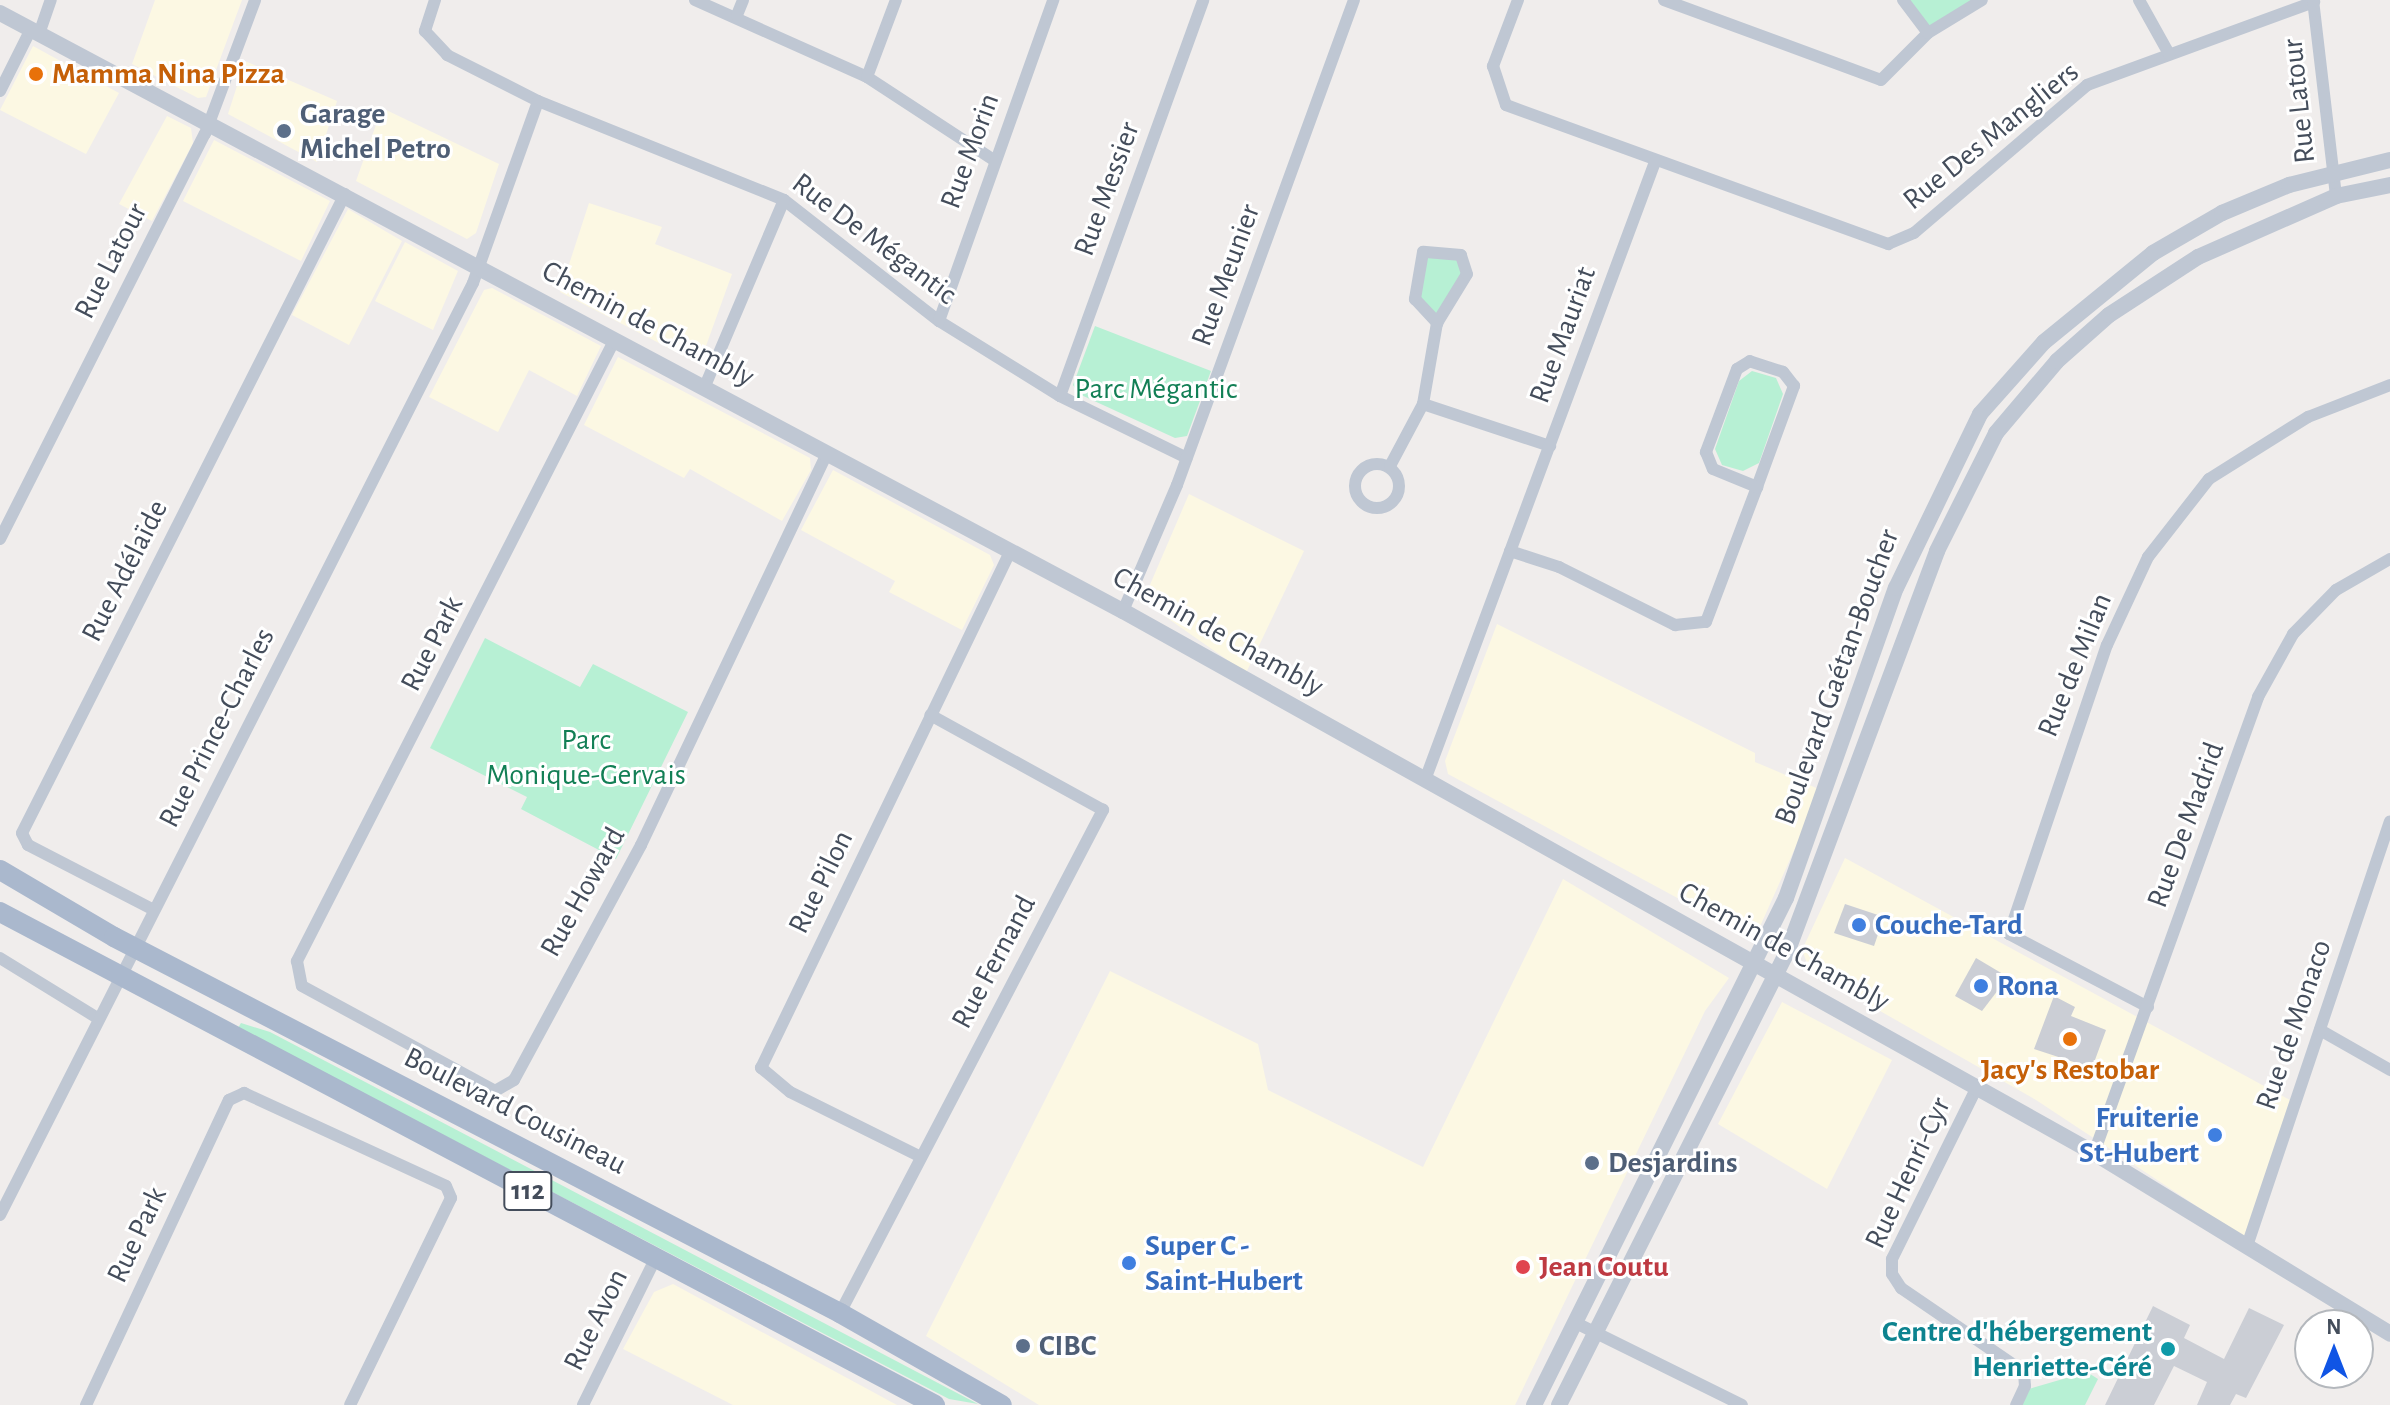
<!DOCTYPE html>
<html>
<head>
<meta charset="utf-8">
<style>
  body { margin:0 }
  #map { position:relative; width:2390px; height:1405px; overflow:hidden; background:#f0edec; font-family:"Alegreya Sans",sans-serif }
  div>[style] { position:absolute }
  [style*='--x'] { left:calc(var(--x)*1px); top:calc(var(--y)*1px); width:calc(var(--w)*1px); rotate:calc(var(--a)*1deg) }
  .commercial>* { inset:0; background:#fcf8e3 }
  .green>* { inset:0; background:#b7f0d4 }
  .building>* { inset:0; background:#cbced5 }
  .minor>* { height:12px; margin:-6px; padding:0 6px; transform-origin:6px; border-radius:6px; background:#bfc7d3 }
  .minor>.ring { margin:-6px; padding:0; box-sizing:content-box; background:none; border:12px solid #bfc7d3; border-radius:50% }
  .tertiary>* { height:16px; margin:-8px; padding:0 8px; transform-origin:8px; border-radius:8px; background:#bfc7d3 }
  .primary>* { height:20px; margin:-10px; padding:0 10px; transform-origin:10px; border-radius:10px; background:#aab8cd }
  .dots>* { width:22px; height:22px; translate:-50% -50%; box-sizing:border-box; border:4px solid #fff; border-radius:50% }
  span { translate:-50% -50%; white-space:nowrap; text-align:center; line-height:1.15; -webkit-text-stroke:6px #fff; paint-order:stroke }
  .shield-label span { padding:2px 6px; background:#fff; border:2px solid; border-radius:6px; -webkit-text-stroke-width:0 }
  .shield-label { font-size:28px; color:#444d5b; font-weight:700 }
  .food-label { font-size:30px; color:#c56008; font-weight:700 }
  .left { translate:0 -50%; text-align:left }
  .street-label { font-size:30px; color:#444d5b }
  .service-label { font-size:30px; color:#4e5e75; font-weight:700 }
  .park-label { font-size:30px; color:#127f55 }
  .shop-label { font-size:30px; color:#366cbe; font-weight:700 }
  .right { translate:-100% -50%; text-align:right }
  .health-label { font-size:30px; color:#be3a42; font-weight:700 }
  .culture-label { font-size:30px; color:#0d838f; font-weight:700 }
  .north { position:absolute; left:2294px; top:1309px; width:80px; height:80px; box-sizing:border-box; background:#fff; border:2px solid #b4b8bd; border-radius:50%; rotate:0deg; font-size:22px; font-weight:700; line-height:32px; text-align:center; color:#444d5b }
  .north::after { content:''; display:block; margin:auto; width:28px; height:36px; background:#1055e5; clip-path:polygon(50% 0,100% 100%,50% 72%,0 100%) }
</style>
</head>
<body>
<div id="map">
  <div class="commercial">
    <div style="clip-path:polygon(155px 0,242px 0,206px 97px,198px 98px,132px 64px)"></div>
    <div style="clip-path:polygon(33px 46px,119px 93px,86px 154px,0 110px)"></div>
    <div style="clip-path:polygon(245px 61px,337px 101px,317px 162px,228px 114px)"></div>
    <div style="clip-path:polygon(382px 108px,499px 164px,476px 233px,467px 239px,356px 181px)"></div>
    <div style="clip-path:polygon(167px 116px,191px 128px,193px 143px,152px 221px,119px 204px)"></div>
    <div style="clip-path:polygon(214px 140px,330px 201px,301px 261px,183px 201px)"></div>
    <div style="clip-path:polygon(589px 203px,662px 227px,655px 244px,732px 274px,702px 357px,690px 359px,560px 292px)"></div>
    <div style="clip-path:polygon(348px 209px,402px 241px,349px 345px,292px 315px)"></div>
    <div style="clip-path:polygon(405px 242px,458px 271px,433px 330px,375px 301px)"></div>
    <div style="clip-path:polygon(492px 288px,601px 346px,577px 396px,529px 370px,498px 432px,429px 397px,484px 290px)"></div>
    <div style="clip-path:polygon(618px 357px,810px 458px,811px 470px,782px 521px,690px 469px,684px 478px,584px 425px)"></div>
    <div style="clip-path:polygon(833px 470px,990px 555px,994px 565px,962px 630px,889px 592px,895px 581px,801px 530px)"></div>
    <div style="clip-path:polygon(1189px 494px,1304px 551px,1246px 673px,1143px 601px)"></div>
    <div style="clip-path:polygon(1497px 624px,1755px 753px,1755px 762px,1821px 790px,1758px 931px,1744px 934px,1448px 774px,1445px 761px)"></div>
    <div style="clip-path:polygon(1845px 858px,2290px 1100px,2245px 1238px,2036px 1100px,1810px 971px,1802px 950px)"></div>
    <div style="clip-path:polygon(1563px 879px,1729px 978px,1705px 1011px,1515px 1405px,1039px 1405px,926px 1336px,1110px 971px,1258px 1044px,1268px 1090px,1423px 1167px)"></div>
    <div style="clip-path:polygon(1782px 1002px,1892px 1060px,1827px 1189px,1718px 1124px)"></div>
    <div style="clip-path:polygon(673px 1284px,897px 1405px,733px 1405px,623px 1349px,654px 1292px)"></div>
  </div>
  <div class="green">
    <div style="clip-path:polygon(1903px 0,1982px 0,1928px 33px)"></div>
    <div style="clip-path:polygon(1425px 256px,1459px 259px,1461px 274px,1437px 318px,1418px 297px)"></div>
    <div style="clip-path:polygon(1095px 326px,1211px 371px,1187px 436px,1175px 438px,1079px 394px,1073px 385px)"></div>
    <div style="clip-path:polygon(1752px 371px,1776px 378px,1783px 394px,1759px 463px,1743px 471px,1722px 465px,1715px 449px,1739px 381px)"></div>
    <div style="clip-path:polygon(485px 638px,580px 687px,593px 664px,688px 712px,616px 859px,521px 809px,527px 797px,430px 748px)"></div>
    <div style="clip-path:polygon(241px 1023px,270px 1032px,978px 1404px,949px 1399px,238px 1028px)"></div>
    <div style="clip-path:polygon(2087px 1372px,2098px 1379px,2085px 1405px,2021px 1405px,2029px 1389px)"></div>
  </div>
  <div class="building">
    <div style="clip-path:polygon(1845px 904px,1884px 917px,1874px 946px,1834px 933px)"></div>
    <div style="clip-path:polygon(1976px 958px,2008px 977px,1982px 1011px,1955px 996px)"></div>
    <div style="clip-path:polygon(2054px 996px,2075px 1007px,2071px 1016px,2106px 1030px,2092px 1068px,2034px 1049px)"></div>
    <div style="clip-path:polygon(2153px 1306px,2190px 1325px,2184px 1338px,2224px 1359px,2249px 1308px,2284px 1325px,2246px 1398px,2236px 1394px,2230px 1405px,2197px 1405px,2207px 1382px,2174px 1366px,2154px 1405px,2105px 1405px)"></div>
  </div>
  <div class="minor">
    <div style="--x:435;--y:0;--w:33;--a:108"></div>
    <div style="--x:425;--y:31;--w:33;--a:47"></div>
    <div style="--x:447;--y:55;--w:102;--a:26.8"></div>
    <div style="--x:538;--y:101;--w:265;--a:21.9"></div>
    <div style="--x:784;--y:200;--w:197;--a:38"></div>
    <div style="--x:939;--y:321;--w:142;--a:31.8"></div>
    <div style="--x:1060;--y:396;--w:141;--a:26"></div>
    <div style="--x:695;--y:0;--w:188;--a:24.1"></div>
    <div style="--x:867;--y:77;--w:152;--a:33.2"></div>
    <div style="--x:1518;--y:0;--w:71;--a:110.7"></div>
    <div style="--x:1493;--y:66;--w:41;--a:71.6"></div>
    <div style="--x:1506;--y:105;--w:407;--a:20"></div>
    <div style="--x:1888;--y:244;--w:28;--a:-23"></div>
    <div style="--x:1914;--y:233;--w:228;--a:-40.5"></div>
    <div style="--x:2087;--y:85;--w:242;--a:-20.1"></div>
    <div style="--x:1664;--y:0;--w:231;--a:20.2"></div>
    <div style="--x:1881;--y:80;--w:66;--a:-45"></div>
    <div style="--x:1928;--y:33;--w:63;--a:-31.4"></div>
    <div style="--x:1903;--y:0;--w:41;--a:52.9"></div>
    <div style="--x:2139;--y:0;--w:62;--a:60.9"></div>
    <div style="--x:2313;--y:0;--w:197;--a:83.3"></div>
    <div style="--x:737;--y:15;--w:16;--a:-68"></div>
    <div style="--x:39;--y:34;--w:36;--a:-71"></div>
    <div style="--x:867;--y:77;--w:82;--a:-69.4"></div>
    <div style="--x:0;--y:91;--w:69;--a:-63.4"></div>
    <div style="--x:939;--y:321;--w:341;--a:-70.4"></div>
    <div style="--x:615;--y:339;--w:699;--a:117.08"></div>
    <div style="--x:297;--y:961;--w:25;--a:79"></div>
    <div style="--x:302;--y:986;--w:220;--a:28.5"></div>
    <div style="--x:495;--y:1091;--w:22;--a:-30"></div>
    <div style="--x:514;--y:1080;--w:267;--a:-61.6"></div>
    <div style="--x:641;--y:845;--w:434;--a:-64.6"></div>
    <div style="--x:705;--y:386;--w:202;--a:-67"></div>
    <div style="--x:1060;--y:396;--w:421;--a:-70.1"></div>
    <div style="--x:1423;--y:404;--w:134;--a:18.3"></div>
    <div class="ring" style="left:1355px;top:464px;width:32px;height:32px"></div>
    <div style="--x:1390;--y:466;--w:70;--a:-62"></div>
    <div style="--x:1423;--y:404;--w:82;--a:-80.2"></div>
    <div style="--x:1437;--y:323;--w:57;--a:-58.5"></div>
    <div style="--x:1467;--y:274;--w:20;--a:-108"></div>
    <div style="--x:1461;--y:255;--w:38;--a:-175"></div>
    <div style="--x:1423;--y:252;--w:48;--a:99.7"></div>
    <div style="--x:1415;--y:299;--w:33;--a:47"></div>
    <div style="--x:0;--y:539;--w:454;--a:-63.2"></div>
    <div style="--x:205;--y:134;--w:143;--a:-69.5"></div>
    <div style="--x:1510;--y:551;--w:52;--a:18.1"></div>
    <div style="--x:1559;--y:567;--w:130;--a:26.6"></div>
    <div style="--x:1675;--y:625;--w:31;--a:-6"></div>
    <div style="--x:1706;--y:622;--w:144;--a:-69.3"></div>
    <div style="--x:1757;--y:487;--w:108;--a:-69.9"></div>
    <div style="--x:1794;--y:386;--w:18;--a:-128"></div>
    <div style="--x:1783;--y:372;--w:35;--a:-162"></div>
    <div style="--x:1750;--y:361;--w:15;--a:148"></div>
    <div style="--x:1737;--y:369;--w:89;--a:110.5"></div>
    <div style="--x:1706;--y:452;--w:18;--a:68"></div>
    <div style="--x:1713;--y:469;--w:48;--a:22.2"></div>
    <div style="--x:1123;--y:611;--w:137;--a:-66.8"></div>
    <div style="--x:1177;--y:485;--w:516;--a:-69.95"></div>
    <div style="--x:1425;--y:780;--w:659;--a:-69.59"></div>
    <div style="--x:154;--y:910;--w:142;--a:-152.7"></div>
    <div style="--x:28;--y:845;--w:13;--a:-117"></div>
    <div style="--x:22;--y:833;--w:716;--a:-63.18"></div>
    <div style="--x:0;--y:958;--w:116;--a:31.6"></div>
    <div style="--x:2148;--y:1007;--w:157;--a:-152.3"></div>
    <div style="--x:2009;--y:934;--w:305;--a:-71.3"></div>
    <div style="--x:2107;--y:645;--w:97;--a:-65"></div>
    <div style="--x:2148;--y:557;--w:99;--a:-52"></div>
    <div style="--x:2209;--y:479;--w:117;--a:-32.1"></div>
    <div style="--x:2308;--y:417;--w:88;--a:-21.3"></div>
    <div style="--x:2320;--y:1030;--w:81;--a:29.7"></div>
    <div style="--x:1977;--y:1087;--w:192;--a:116.3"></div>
    <div style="--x:1892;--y:1259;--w:15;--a:90"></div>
    <div style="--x:1892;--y:1274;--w:17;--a:57"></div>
    <div style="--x:1901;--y:1288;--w:149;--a:34.3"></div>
    <div style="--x:2024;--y:1372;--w:14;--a:86"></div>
    <div style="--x:2025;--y:1386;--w:21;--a:115"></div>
    <div style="--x:2094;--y:1153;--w:485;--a:-70.2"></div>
    <div style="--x:2258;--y:697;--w:72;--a:-60.9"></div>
    <div style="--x:2293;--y:634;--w:62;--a:-45.7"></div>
    <div style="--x:2336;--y:590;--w:62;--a:-29.9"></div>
    <div style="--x:921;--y:1157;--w:146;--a:-153.6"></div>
    <div style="--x:790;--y:1092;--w:38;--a:-140"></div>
    <div style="--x:761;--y:1068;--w:573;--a:-64.24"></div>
    <div style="--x:0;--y:1215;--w:1045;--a:-63.09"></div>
    <div style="--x:473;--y:283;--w:193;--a:-70.3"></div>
    <div style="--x:2247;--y:1246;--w:448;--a:-71.4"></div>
    <div style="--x:840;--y:1313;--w:568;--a:-62.4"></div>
    <div style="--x:1103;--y:810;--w:197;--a:-151.2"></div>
    <div style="--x:1576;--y:1323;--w:185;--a:26.3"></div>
    <div style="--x:86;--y:1405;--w:337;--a:-64.9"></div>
    <div style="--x:229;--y:1100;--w:17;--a:-25"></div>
    <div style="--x:244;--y:1093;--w:222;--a:24.7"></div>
    <div style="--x:446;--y:1186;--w:13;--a:67"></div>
    <div style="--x:451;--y:1198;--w:230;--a:116"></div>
    <div style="--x:583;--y:1405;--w:165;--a:-63.7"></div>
  </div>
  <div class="tertiary">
    <div style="--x:0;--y:13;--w:1272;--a:28.04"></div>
    <div style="--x:1123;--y:611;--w:1112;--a:29.17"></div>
    <div style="--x:2094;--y:1153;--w:347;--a:31.4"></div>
    <div style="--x:1534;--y:1405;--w:566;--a:-63.57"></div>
    <div style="--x:1786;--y:898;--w:329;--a:-70.5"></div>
    <div style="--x:1896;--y:588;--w:193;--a:-64.2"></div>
    <div style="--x:1980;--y:414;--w:96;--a:-48.4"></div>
    <div style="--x:2044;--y:342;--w:141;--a:-39.2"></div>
    <div style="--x:2153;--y:253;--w:80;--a:-30.1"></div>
    <div style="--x:2222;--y:213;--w:73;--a:-22.7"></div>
    <div style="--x:2289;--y:185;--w:104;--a:-13.9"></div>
    <div style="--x:1559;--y:1405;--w:509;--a:-63.28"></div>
    <div style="--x:1788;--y:950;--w:426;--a:-69.5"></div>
    <div style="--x:1937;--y:551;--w:132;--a:-63.4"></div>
    <div style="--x:1996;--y:433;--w:94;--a:-49.7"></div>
    <div style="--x:2057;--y:361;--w:69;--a:-41.5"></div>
    <div style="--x:2109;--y:315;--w:106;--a:-33.1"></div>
    <div style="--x:2198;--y:257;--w:151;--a:-23.8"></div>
    <div style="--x:2336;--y:196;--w:55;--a:-11.5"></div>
  </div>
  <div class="primary">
    <div style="--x:0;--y:870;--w:132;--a:30.4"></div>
    <div style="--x:114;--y:937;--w:818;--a:27.38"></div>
    <div style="--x:840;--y:1313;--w:186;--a:29.6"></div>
    <div style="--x:0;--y:912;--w:1057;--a:27.8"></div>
  </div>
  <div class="dots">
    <div style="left:36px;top:74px;background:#e8710a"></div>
    <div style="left:284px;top:131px;background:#5c6f8a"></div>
    <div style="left:1859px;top:925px;background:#3f7fe0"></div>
    <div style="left:1981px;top:986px;background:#3f7fe0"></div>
    <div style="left:2070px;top:1039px;background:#e8710a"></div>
    <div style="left:2215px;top:1135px;background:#3f7fe0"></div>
    <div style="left:1592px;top:1163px;background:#5c6f8a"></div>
    <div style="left:1129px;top:1263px;background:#3f7fe0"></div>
    <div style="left:1523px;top:1267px;background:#e0444e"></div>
    <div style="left:1023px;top:1346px;background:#5c6f8a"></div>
    <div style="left:2168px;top:1349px;background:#0f9aa8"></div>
  </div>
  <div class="shield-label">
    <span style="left:528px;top:1191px">112</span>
  </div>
  <div class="food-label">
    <span class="left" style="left:52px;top:74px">Mamma Nina Pizza</span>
    <span style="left:2070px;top:1070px">Jacy's Restobar</span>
  </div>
  <div class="street-label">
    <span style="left:2299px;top:101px;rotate:-96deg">Rue Latour</span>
    <span style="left:1991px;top:136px;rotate:-39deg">Rue Des Mangliers</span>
    <span style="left:970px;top:151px;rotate:-70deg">Rue Morin</span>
    <span style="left:1107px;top:189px;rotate:-70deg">Rue Messier</span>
    <span style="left:874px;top:239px;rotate:37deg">Rue De Mégantic</span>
    <span style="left:111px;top:261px;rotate:-63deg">Rue Latour</span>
    <span style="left:1226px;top:275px;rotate:-70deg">Rue Meunier</span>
    <span style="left:648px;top:324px;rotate:28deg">Chemin de Chambly</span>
    <span style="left:1563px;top:335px;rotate:-70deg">Rue Mauriat</span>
    <span style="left:125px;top:571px;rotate:-63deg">Rue Adélaïde</span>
    <span style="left:1218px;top:632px;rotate:29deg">Chemin de Chambly</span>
    <span style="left:432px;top:644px;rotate:-63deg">Rue Park</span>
    <span style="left:2075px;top:665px;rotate:-68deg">Rue de Milan</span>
    <span style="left:1837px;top:677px;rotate:-70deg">Boulevard Gaétan-Boucher</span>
    <span style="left:217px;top:728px;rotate:-63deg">Rue Prince-Charles</span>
    <span style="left:2186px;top:825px;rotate:-70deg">Rue De Madrid</span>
    <span style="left:821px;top:882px;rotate:-64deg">Rue Pilon</span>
    <span style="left:583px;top:892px;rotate:-61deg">Rue Howard</span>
    <span style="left:1784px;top:947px;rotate:29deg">Chemin de Chambly</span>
    <span style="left:994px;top:962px;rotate:-62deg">Rue Fernand</span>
    <span style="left:2294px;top:1025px;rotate:-71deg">Rue de Monaco</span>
    <span style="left:515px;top:1111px;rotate:27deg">Boulevard Cousineau</span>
    <span style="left:1908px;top:1173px;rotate:-65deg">Rue Henri-Cyr</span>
    <span style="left:137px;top:1235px;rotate:-65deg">Rue Park</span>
    <span style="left:596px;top:1320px;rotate:-64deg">Rue Avon</span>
  </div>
  <div class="service-label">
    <span class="left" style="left:300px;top:131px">Garage<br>Michel Petro</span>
    <span class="left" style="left:1608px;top:1163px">Desjardins</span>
    <span class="left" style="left:1039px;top:1346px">CIBC</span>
  </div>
  <div class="park-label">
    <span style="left:1156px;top:389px">Parc Mégantic</span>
    <span style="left:586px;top:757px">Parc<br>Monique-Gervais</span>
  </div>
  <div class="shop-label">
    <span class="left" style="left:1875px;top:925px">Couche-Tard</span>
    <span class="left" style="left:1997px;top:986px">Rona</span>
    <span class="right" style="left:2199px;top:1135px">Fruiterie<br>St-Hubert</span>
    <span class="left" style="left:1145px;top:1263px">Super C -<br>Saint-Hubert</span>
  </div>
  <div class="health-label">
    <span class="left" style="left:1539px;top:1267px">Jean Coutu</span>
  </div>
  <div class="culture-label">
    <span class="right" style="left:2152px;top:1349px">Centre d'hébergement<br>Henriette-Céré</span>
  </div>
  <div class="north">N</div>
</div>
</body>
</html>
